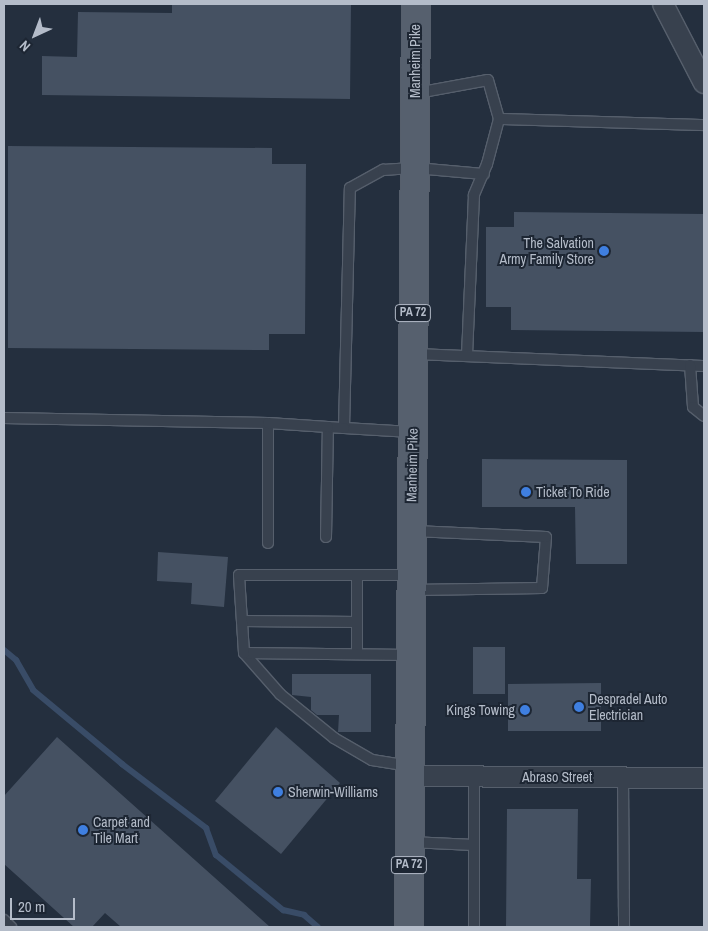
<!DOCTYPE html>
<html>
<head>
<meta charset="utf-8">
<style>
  body { margin:0 }
  #map { position:relative; width:708px; height:931px; overflow:hidden; background:#242f3e; font-family:"Archivo Narrow",sans-serif }
  div>[style] { position:absolute }
  [style*='--x'] { left:calc(var(--x)*1px); top:calc(var(--y)*1px); width:calc(var(--w)*1px); rotate:calc(var(--a)*1deg) }
  .stream>* { height:6px; margin:-3px; padding:0 3px; transform-origin:3px; border-radius:3px; background:#394c67 }
  .building>* { inset:0; background:#455162 }
  .roads { filter:drop-shadow(1px 0 #565f6c) drop-shadow(-1px 0 #565f6c) drop-shadow(0 1px #565f6c) drop-shadow(0 -1px #565f6c) }
  .lane>* { height:10px; margin:-5px; padding:0 5px; transform-origin:5px; border-radius:5px; background:#38414e }
  .street>* { height:20px; margin:-10px; padding:0 10px; transform-origin:10px; border-radius:10px; background:#38414e }
  .primary>* { height:28px; margin:-14px; padding:0 14px; transform-origin:14px; border-radius:14px; background:#56606e }
  .dots>* { width:14px; height:14px; translate:-50% -50%; box-sizing:border-box; border:2px solid #1d2633; border-radius:50% }
  span { translate:-50% -50%; white-space:nowrap; text-align:center; line-height:1.15; -webkit-text-stroke:4px #1d2633; paint-order:stroke }
  .shield-label span { padding:1px 4px; background:#1d2633; border:1px solid; border-radius:4px; -webkit-text-stroke-width:0 }
  .shield-label { font-size:12px; color:#b4bcc9; font-weight:700 }
  .street-label { font-size:14px; color:#b4bcc9 }
  .poi-label { font-size:14px; color:#b4bcc9 }
  .right { translate:-100% -50%; text-align:right }
  .left { translate:0 -50%; text-align:left }
  .frame { position:absolute; inset:0; border:5px solid #b4bcc9; pointer-events:none }
  .north { position:absolute; left:10px; top:10px; width:50px; height:50px; -webkit-text-stroke:4px #1d2633; paint-order:stroke; rotate:223deg; font-size:14px; font-weight:700; line-height:20px; text-align:center; color:#b4bcc9 }
  .north::after { content:''; display:block; margin:auto; width:18px; height:22px; background:#b4bcc9; clip-path:polygon(50% 0,100% 100%,50% 72%,0 100%) }
  .scale { position:absolute; left:10px; top:898px; width:65px; height:22px; box-sizing:border-box; border:2px solid #b4bcc9; border-top:0; padding-left:6px; font-size:15px; line-height:18px; white-space:nowrap; color:#b4bcc9; -webkit-text-stroke:4px #1d2633; paint-order:stroke }
</style>
</head>
<body>
<div id="map">
  <div class="stream">
    <div style="--x:4;--y:650;--w:16;--a:40"></div>
    <div style="--x:16;--y:660;--w:34;--a:60"></div>
    <div style="--x:33;--y:690;--w:116;--a:39.7"></div>
    <div style="--x:122;--y:764;--w:106;--a:37.3"></div>
    <div style="--x:206;--y:828;--w:29;--a:70"></div>
    <div style="--x:216;--y:855;--w:87;--a:39.4"></div>
    <div style="--x:283;--y:910;--w:22;--a:13"></div>
    <div style="--x:304;--y:915;--w:18;--a:41"></div>
  </div>
  <div class="building">
    <div style="clip-path:polygon(172px 4px,351px 4px,350px 99px,42px 95px,42px 56px,77px 57px,78px 12px,172px 13px)"></div>
    <div style="clip-path:polygon(8px 146px,272px 148px,272px 164px,306px 164px,305px 334px,269px 334px,269px 350px,8px 348px)"></div>
    <div style="clip-path:polygon(514px 212px,704px 214px,704px 332px,511px 330px,511px 307px,486px 307px,486px 227px,514px 227px)"></div>
    <div style="clip-path:polygon(482px 459px,627px 460px,627px 564px,576px 564px,575px 507px,482px 507px)"></div>
    <div style="clip-path:polygon(158px 552px,228px 557px,224px 607px,191px 604px,192px 583px,157px 581px)"></div>
    <div style="clip-path:polygon(473px 647px,505px 647px,505px 694px,473px 694px)"></div>
    <div style="clip-path:polygon(292px 674px,371px 674px,371px 732px,338px 732px,339px 715px,317px 715px,311px 710px,311px 697px,292px 695px)"></div>
    <div style="clip-path:polygon(601px 683px,601px 731px,508px 731px,508px 684px)"></div>
    <div style="clip-path:polygon(276px 727px,340px 783px,281px 854px,215px 801px)"></div>
    <div style="clip-path:polygon(57px 737px,270px 927px,121px 927px,105px 913px,92px 927px,74px 927px,4px 864px,4px 796px)"></div>
    <div style="clip-path:polygon(507px 809px,578px 809px,577px 879px,591px 879px,590px 927px,506px 927px)"></div>
  </div>
  <div class="roads">
    <div class="lane">
      <div style="--x:417;--y:93;--w:72;--a:-10.4"></div>
      <div style="--x:488;--y:80;--w:41;--a:74.2"></div>
      <div style="--x:499;--y:119;--w:47;--a:104.9"></div>
      <div style="--x:487;--y:164;--w:34;--a:113"></div>
      <div style="--x:474;--y:195;--w:161;--a:92.5"></div>
      <div style="--x:499;--y:119;--w:205;--a:1.7"></div>
      <div style="--x:415;--y:354;--w:289;--a:2.4"></div>
      <div style="--x:690;--y:365;--w:42;--a:85.9"></div>
      <div style="--x:693;--y:407;--w:14;--a:39"></div>
      <div style="--x:4;--y:418;--w:264;--a:1.1"></div>
      <div style="--x:411;--y:432;--w:67;--a:-176.6"></div>
      <div style="--x:344;--y:428;--w:240;--a:-88.6"></div>
      <div style="--x:350;--y:188;--w:38;--a:-29"></div>
      <div style="--x:383;--y:170;--w:32;--a:-4"></div>
      <div style="--x:415;--y:168;--w:69;--a:5"></div>
      <div style="--x:326;--y:537;--w:110;--a:-89"></div>
      <div style="--x:328;--y:427;--w:16;--a:4"></div>
      <div style="--x:268;--y:543;--w:120;--a:-90"></div>
      <div style="--x:268;--y:423;--w:60;--a:3.8"></div>
      <div style="--x:412;--y:590;--w:130;--a:-0.9"></div>
      <div style="--x:542;--y:588;--w:51;--a:-85.5"></div>
      <div style="--x:546;--y:537;--w:132;--a:-177.4"></div>
      <div style="--x:242;--y:621;--w:115;--a:0.5"></div>
      <div style="--x:244;--y:653;--w:55;--a:48.7"></div>
      <div style="--x:280;--y:694;--w:70;--a:39.2"></div>
      <div style="--x:334;--y:738;--w:44;--a:30.1"></div>
      <div style="--x:372;--y:760;--w:38;--a:9"></div>
      <div style="--x:357;--y:654;--w:79;--a:-90"></div>
      <div style="--x:410;--y:655;--w:166;--a:-179.3"></div>
      <div style="--x:244;--y:653;--w:78;--a:-93.7"></div>
      <div style="--x:239;--y:575;--w:172;--a:0"></div>
      <div style="--x:623;--y:777;--w:150;--a:89.6"></div>
      <div style="--x:410;--y:842;--w:64;--a:2.7"></div>
      <div style="--x:4;--y:920;--w:10;--a:45"></div>
      <div style="--x:474;--y:927;--w:151;--a:-90"></div>
    </div>
    <div class="street">
      <div style="--x:663;--y:4;--w:89;--a:62.6"></div>
      <div style="--x:410;--y:776;--w:294;--a:0.4"></div>
    </div>
    <div class="primary">
      <div style="--x:409;--y:927;--w:923;--a:-89.57"></div>
    </div>
  </div>
  <div class="dots">
    <div style="left:604px;top:251px;background:#3f7fe0"></div>
    <div style="left:526px;top:492px;background:#3f7fe0"></div>
    <div style="left:579px;top:707px;background:#3f7fe0"></div>
    <div style="left:525px;top:710px;background:#3f7fe0"></div>
    <div style="left:278px;top:792px;background:#3f7fe0"></div>
    <div style="left:83px;top:830px;background:#3f7fe0"></div>
  </div>
  <div class="shield-label">
    <span style="left:413px;top:313px">PA 72</span>
    <span style="left:409px;top:865px">PA 72</span>
  </div>
  <div class="street-label">
    <span style="left:415px;top:61px;rotate:-90deg">Manheim Pike</span>
    <span style="left:412px;top:465px;rotate:-89deg">Manheim Pike</span>
    <span style="left:557px;top:777px">Abraso Street</span>
  </div>
  <div class="poi-label">
    <span class="right" style="left:594px;top:251px">The Salvation<br>Army Family Store</span>
    <span class="left" style="left:536px;top:492px">Ticket To Ride</span>
    <span class="left" style="left:589px;top:707px">Despradel Auto<br>Electrician</span>
    <span class="right" style="left:515px;top:710px">Kings Towing</span>
    <span class="left" style="left:288px;top:792px">Sherwin-Williams</span>
    <span class="left" style="left:93px;top:830px">Carpet and<br>Tile Mart</span>
  </div>
  <div class="frame"></div>
  <div class="north">N</div>
  <div class="scale">20 m</div>
</div>
</body>
</html>
